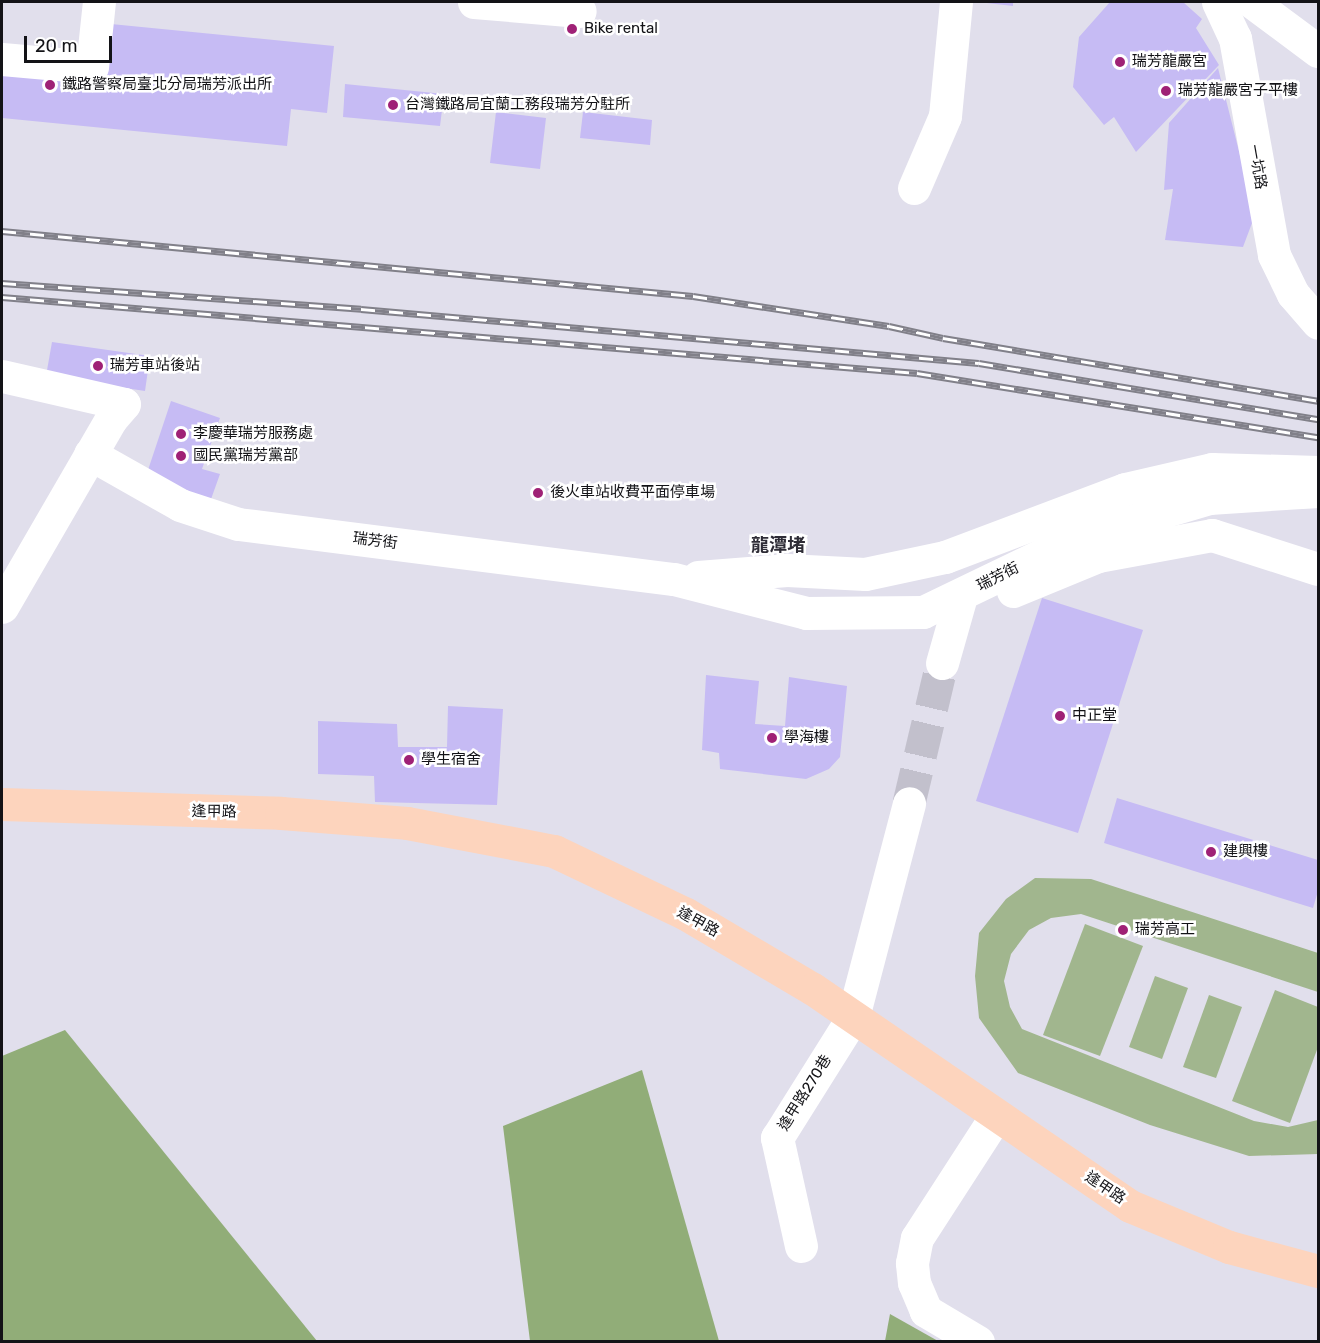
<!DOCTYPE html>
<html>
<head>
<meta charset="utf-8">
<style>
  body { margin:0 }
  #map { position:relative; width:1320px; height:1343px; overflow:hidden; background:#e1dfec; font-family:Rubik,"Noto Sans TC",sans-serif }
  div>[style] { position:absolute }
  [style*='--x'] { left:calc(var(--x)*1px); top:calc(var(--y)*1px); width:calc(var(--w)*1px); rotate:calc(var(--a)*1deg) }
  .green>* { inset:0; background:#a1b68e }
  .forest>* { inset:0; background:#91ad78 }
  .building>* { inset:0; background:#c6bbf4 }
  .minor-tunnel>* { height:33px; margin-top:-16.5px; transform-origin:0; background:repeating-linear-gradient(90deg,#c2c0cc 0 33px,transparent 0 49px) }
  .minor>* { height:33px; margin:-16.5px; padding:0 16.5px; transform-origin:16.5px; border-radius:16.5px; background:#fff }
  .major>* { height:33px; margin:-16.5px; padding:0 16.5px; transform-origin:16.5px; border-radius:16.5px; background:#fdd4bd }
  .rail>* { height:7px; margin-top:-3.5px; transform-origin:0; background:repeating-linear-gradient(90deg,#fff 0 14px,#818089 0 28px); box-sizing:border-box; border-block:2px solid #818089 }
  .dots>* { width:16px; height:16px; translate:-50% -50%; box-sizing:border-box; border:3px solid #fff; border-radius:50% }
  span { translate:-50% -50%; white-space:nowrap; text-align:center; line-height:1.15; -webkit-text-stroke:5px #fff; paint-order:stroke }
  .poi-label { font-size:15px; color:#131317 }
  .left { translate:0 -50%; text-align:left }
  .street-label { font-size:15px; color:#131317 }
  .quarter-label { font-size:18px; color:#2e2c36; font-weight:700 }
  .frame { position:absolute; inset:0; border:3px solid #131317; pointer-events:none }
  .scale { position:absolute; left:24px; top:36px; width:88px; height:27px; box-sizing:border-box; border:3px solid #131317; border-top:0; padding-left:8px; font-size:18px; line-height:21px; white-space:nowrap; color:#131317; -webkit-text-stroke:4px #fff; paint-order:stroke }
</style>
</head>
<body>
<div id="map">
  <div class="green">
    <div style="clip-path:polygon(1035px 878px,1091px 879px,1318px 953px,1318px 992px,1081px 914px,1051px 918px,1029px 930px,1011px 954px,1004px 981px,1010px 1007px,1022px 1029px,1254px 1121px,1288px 1127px,1318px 1120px,1318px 1154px,1249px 1156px,1150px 1125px,1018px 1073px,979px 1018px,975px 976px,979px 933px,1006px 899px)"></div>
    <div style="clip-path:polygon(1085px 924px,1143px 946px,1100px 1056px,1043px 1035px)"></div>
    <div style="clip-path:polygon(1155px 976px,1188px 988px,1162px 1059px,1129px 1047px)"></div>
    <div style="clip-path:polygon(1275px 990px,1318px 1007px,1318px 1047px,1290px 1123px,1232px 1101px)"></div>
    <div style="clip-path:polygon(1209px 995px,1242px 1007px,1216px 1078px,1183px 1067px)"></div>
  </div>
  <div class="forest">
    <div style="clip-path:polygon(65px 1030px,317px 1341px,2px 1341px,2px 1056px)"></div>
    <div style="clip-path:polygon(642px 1070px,719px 1341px,530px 1341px,503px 1126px)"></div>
    <div style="clip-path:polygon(890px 1314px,938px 1341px,885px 1341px)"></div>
  </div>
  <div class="building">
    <div style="clip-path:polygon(978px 2px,1013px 2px,1013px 6px)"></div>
    <div style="clip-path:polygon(1110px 2px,1183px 2px,1202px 19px,1196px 28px,1219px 65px,1136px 152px,1114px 117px,1104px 125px,1073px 87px,1079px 37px)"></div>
    <div style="clip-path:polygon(111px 24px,334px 46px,327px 113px,291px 109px,287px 146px,2px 118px,2px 73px,104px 84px)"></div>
    <div style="clip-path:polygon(1218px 68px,1255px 215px,1243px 247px,1165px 240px,1173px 189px,1164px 190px,1169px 123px)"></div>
    <div style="clip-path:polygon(345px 84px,444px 94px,440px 126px,343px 117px)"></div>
    <div style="clip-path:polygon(496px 112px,546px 118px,540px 169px,490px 163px)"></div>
    <div style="clip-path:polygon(583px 112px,652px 120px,650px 145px,580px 138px)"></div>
    <div style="clip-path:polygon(52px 342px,150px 356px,145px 391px,46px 376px)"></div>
    <div style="clip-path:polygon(171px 401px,220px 418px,202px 469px,220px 474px,210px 502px,144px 482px)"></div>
    <div style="clip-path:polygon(1042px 598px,1143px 630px,1078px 833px,976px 801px)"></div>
    <div style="clip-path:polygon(706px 675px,759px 681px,755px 724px,785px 726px,789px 677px,847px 686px,840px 757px,829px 769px,806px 779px,720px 769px,719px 753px,702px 750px)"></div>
    <div style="clip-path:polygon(448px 706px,503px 709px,497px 805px,375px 802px,374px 776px,318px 774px,318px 721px,397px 724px,398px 747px,447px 747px)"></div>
    <div style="clip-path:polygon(1117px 798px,1318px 860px,1318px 891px,1313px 908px,1104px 843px)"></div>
  </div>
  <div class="minor-tunnel">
    <div style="--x:909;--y:803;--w:144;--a:-76.7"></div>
  </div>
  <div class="minor">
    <div style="--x:474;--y:2;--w:106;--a:4.9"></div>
    <div style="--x:1218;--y:2;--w:40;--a:65"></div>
    <div style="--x:1235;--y:38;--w:220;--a:79.8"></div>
    <div style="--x:1274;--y:255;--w:43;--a:64"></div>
    <div style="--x:1293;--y:294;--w:38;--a:49"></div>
    <div style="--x:1252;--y:2;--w:82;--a:36.6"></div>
    <div style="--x:2;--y:59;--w:90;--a:5.1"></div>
    <div style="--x:92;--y:67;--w:65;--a:-83.9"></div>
    <div style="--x:914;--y:188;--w:78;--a:-66.7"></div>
    <div style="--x:945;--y:116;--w:115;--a:-84.5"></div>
    <div style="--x:2;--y:376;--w:125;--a:12.9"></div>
    <div style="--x:124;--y:404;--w:20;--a:131"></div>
    <div style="--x:111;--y:419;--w:217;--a:120.1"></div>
    <div style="--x:90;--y:454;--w:103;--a:29.5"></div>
    <div style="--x:180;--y:505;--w:61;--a:18.1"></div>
    <div style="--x:238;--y:524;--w:439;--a:7.2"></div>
    <div style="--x:674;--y:579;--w:136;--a:14.4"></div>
    <div style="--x:806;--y:613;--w:117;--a:-0.5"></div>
    <div style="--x:923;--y:612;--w:175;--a:-25.7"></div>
    <div style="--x:1081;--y:536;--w:134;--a:-16.5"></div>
    <div style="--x:1209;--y:498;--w:109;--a:-3.7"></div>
    <div style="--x:698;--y:577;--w:89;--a:-4.5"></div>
    <div style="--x:787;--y:570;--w:78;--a:2.9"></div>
    <div style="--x:865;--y:574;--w:82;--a:-12"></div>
    <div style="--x:945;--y:557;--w:192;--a:-20.7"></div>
    <div style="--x:1125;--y:489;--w:89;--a:-12.9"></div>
    <div style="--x:1212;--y:469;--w:106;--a:1.6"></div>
    <div style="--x:1013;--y:591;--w:92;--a:-22.4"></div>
    <div style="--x:1098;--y:556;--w:116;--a:-10.4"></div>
    <div style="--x:1212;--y:535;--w:111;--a:17.8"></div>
    <div style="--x:942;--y:663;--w:70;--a:-74.2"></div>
    <div style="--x:801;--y:1246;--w:111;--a:-102.5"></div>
    <div style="--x:777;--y:1138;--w:143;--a:-57.9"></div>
    <div style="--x:853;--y:1017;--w:221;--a:-75.3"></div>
    <div style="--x:978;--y:1342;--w:61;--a:-149.2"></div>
    <div style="--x:926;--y:1311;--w:30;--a:-113"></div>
    <div style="--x:914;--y:1283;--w:20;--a:-96"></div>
    <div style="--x:912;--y:1263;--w:25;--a:-79"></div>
    <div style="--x:917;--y:1238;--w:145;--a:-57.1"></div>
  </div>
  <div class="major">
    <div style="--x:2;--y:804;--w:279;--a:1.8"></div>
    <div style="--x:281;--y:813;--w:126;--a:4.5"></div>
    <div style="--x:407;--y:823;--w:150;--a:10.8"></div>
    <div style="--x:554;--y:851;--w:146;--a:25.5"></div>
    <div style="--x:686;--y:914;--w:147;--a:30.6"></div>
    <div style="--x:813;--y:989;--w:384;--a:34.4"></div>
    <div style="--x:1130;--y:1206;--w:107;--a:22.5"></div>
    <div style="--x:1229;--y:1247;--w:92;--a:15.1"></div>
  </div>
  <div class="rail">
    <div style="--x:2;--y:231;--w:694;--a:5.37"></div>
    <div style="--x:693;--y:296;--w:198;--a:8.7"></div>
    <div style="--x:889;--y:326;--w:55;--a:12.5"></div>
    <div style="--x:943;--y:338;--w:380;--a:9.5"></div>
    <div style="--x:2;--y:283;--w:360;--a:4.1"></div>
    <div style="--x:361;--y:309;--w:620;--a:4.99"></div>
    <div style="--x:979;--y:363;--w:344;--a:9.4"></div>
    <div style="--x:2;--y:297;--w:918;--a:4.75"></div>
    <div style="--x:917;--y:373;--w:406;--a:9.1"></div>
  </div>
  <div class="dots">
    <div style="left:572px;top:29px;background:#9f2176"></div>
    <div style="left:1120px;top:62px;background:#9f2176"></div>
    <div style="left:50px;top:85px;background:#9f2176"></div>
    <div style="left:1166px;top:91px;background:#9f2176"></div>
    <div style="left:393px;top:105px;background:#9f2176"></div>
    <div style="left:98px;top:366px;background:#9f2176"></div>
    <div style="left:181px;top:434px;background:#9f2176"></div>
    <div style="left:181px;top:456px;background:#9f2176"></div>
    <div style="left:538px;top:493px;background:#9f2176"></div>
    <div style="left:1060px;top:716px;background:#9f2176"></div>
    <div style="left:772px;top:738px;background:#9f2176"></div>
    <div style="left:409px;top:760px;background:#9f2176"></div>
    <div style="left:1211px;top:852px;background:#9f2176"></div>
    <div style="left:1123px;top:930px;background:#9f2176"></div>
  </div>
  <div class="poi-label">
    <span class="left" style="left:584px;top:29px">Bike rental</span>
    <span class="left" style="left:1132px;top:62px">瑞芳龍嚴宮</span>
    <span class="left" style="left:62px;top:85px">鐵路警察局臺北分局瑞芳派出所</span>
    <span class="left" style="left:1178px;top:91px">瑞芳龍嚴宮子平樓</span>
    <span class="left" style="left:405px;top:105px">台灣鐵路局宜蘭工務段瑞芳分駐所</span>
    <span class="left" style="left:110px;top:366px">瑞芳車站後站</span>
    <span class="left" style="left:193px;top:434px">李慶華瑞芳服務處</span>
    <span class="left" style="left:193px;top:456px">國民黨瑞芳黨部</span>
    <span class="left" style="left:550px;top:493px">後火車站收費平面停車場</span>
    <span class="left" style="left:1072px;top:716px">中正堂</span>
    <span class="left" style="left:784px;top:738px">學海樓</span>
    <span class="left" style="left:421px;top:760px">學生宿舍</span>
    <span class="left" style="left:1223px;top:852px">建興樓</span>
    <span class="left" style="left:1135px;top:930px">瑞芳高工</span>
  </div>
  <div class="street-label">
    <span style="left:1257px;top:167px;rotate:80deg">一坑路</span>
    <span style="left:375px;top:541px;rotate:7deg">瑞芳街</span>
    <span style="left:998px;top:577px;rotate:-27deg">瑞芳街</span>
    <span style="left:214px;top:812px;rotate:1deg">逢甲路</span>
    <span style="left:698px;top:922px;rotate:29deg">逢甲路</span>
    <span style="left:805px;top:1093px;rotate:-58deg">逢甲路270巷</span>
    <span style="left:1105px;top:1188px;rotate:34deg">逢甲路</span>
  </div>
  <div class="quarter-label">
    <span style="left:778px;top:545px">龍潭堵</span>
  </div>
  <div class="frame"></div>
  <div class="scale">20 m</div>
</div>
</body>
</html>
